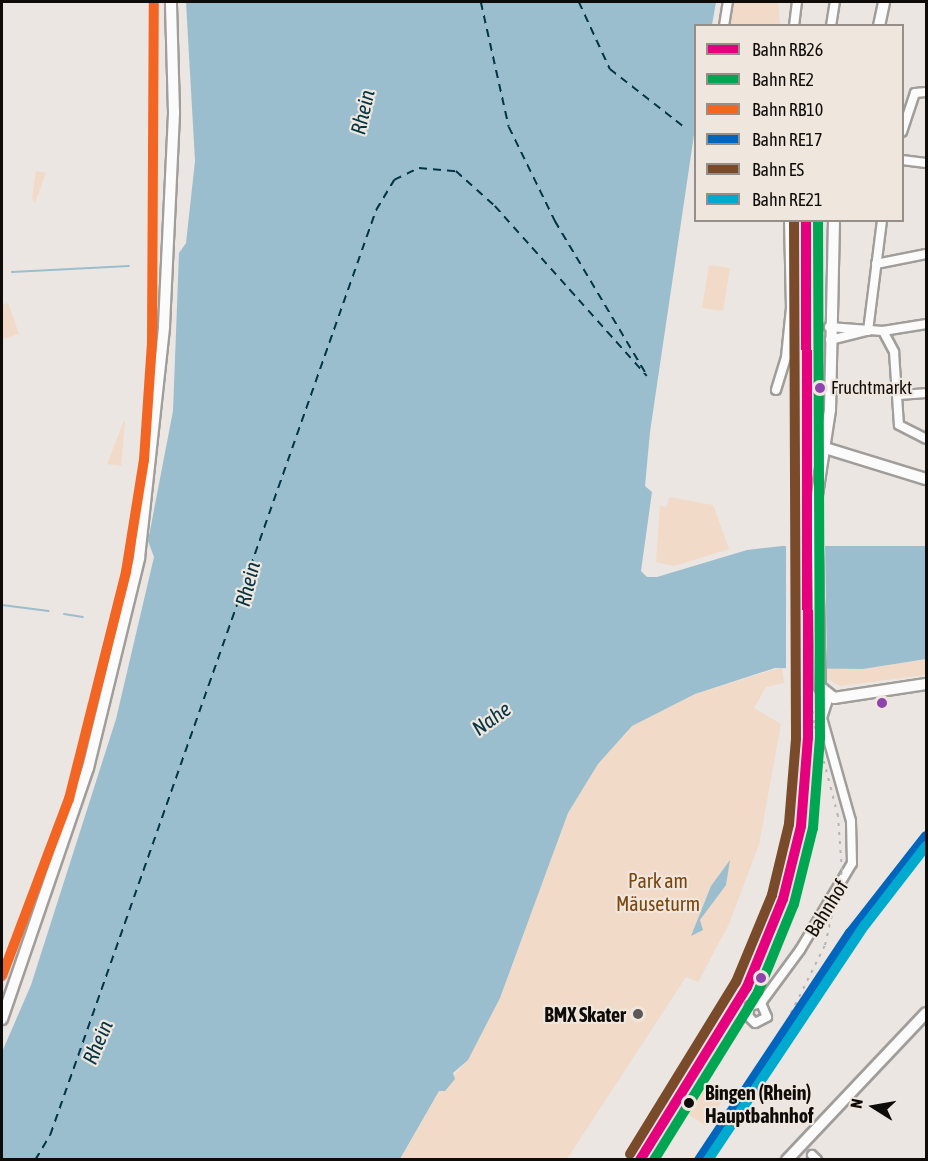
<!DOCTYPE html>
<html>
<head>
<meta charset="utf-8">
<style>
  body { margin:0 }
  #map { position:relative; width:928px; height:1161px; overflow:hidden; background:#ebe6e2; font-family:"Asap Condensed",sans-serif }
  div>[style] { position:absolute }
  [style*='--x'] { left:calc(var(--x)*1px); top:calc(var(--y)*1px); width:calc(var(--w)*1px); rotate:calc(var(--a)*1deg) }
  .green>* { inset:0; background:#f1dac7 }
  .water>* { inset:0; background:#9abece }
  .pier>* { inset:0; background:#ebe6e2 }
  .stream>* { height:2px; margin:-1px; padding:0 1px; transform-origin:1px; border-radius:1px; background:#9abece }
  .ferry>* { height:1.5px; margin-top:-0.75px; transform-origin:0; background:repeating-linear-gradient(90deg,#013445 0 8px,transparent 0 14px) }
  .roads { filter:drop-shadow(2px 0 #a09d9a) drop-shadow(-2px 0 #a09d9a) drop-shadow(0 2px #a09d9a) drop-shadow(0 -2px #a09d9a) }
  .minor>* { height:8px; margin:-4px; padding:0 4px; transform-origin:4px; border-radius:4px; background:#fcfbfb }
  .major>* { height:10px; margin:-5px; padding:0 5px; transform-origin:5px; border-radius:5px; background:#fcfbfb }
  .rail>* { height:2px; margin-top:-1px; transform-origin:0; background:repeating-linear-gradient(90deg,#b6b5b4 0 3px,transparent 0 9px) }
  .rail-1>* { height:10px; margin:-5px; padding:0 5px; transform-origin:5px; border-radius:5px; background:#e5007d }
  .rail-2>* { height:10px; margin:-5px; padding:0 5px; transform-origin:5px; border-radius:5px; background:#00a651 }
  .rail-3>* { height:10px; margin:-5px; padding:0 5px; transform-origin:5px; border-radius:5px; background:#f26522 }
  .rail-4>* { height:10px; margin:-5px; padding:0 5px; transform-origin:5px; border-radius:5px; background:#0065bd }
  .rail-5>* { height:10px; margin:-5px; padding:0 5px; transform-origin:5px; border-radius:5px; background:#7a4b2a }
  .rail-6>* { height:10px; margin:-5px; padding:0 5px; transform-origin:5px; border-radius:5px; background:#00a9ce }
  .dots>* { width:16px; height:16px; translate:-50% -50%; box-sizing:border-box; border:3px solid #efe6de; border-radius:50% }
  span { translate:-50% -50%; white-space:nowrap; text-align:center; line-height:1.15; -webkit-text-stroke:4.5px #efe6de; paint-order:stroke }
  .bus-label { font-size:18px; color:#0e0b09 }
  .left { translate:0 -50%; text-align:left }
  .park-label { font-size:20px; color:#7a460d }
  .street-label { font-size:20px; color:#0e0b09 }
  .poi-label { font-size:20px; color:#0e0b09; font-weight:700 }
  .right { translate:-100% -50%; text-align:right }
  .stop-label { font-size:20px; color:#0e0b09; font-weight:700 }
  .water-label { font-size:21px; color:#013445; font-style:italic }
  .frame { position:absolute; inset:0; border:3px solid #0e0b09; pointer-events:none }
  .legend { position:absolute; left:694px; top:24px; width:210px; height:198px; box-sizing:border-box; background:#efe6de; border:2px solid #958e89; margin:0; padding:8px 10px; list-style:none; font-size:18px; color:#0e0b09 }
  .legend li { display:flex; align-items:center; gap:12px; height:30px }
  .legend b { width:30px; border:2px solid #958e89 }
  .north { position:absolute; left:844px; top:1077px; width:60px; height:60px; -webkit-text-stroke:4px #efe6de; paint-order:stroke; rotate:281deg; font-size:16px; font-weight:700; line-height:24px; text-align:center; color:#0e0b09 }
  .north::after { content:''; display:block; margin:auto; width:21px; height:27px; background:#0e0b09; clip-path:polygon(50% 0,100% 100%,50% 72%,0 100%) }
</style>
</head>
<body>
<div id="map">
  <div class="green">
    <div style="clip-path:polygon(721px 2px,778px 2px,780px 25px,718px 26px)"></div>
    <div style="clip-path:polygon(36px 171px,46px 173px,35px 203px,32px 198px)"></div>
    <div style="clip-path:polygon(709px 265px,730px 268px,723px 311px,702px 308px)"></div>
    <div style="clip-path:polygon(8px 303px,19px 334px,2px 339px,2px 305px)"></div>
    <div style="clip-path:polygon(125px 421px,121px 466px,107px 464px,124px 421px)"></div>
    <div style="clip-path:polygon(669px 497px,713px 505px,729px 549px,674px 566px,656px 562px,660px 506px,667px 507px)"></div>
    <div style="clip-path:polygon(926px 659px,926px 675px,840px 686px,827px 679px,827px 666px,863px 669px)"></div>
    <div style="clip-path:polygon(782px 667px,784px 683px,766px 687px,754px 708px,781px 724px,759px 845px,729px 924px,698px 982px,686px 977px,567px 1159px,400px 1160px,439px 1091px,468px 1060px,500px 998px,568px 813px,598px 764px,632px 726px,695px 694px)"></div>
    <div style="clip-path:polygon(700px 1083px,724px 1098px,706px 1126px,683px 1111px)"></div>
  </div>
  <div class="water">
    <div style="clip-path:polygon(186px 2px,716px 2px,712px 25px,696px 26px,695px 128px,650px 432px,645px 486px,652px 492px,641px 571px,647px 577px,657px 577px,747px 550px,782px 546px,926px 546px,926px 659px,863px 669px,775px 668px,695px 694px,632px 726px,598px 764px,568px 813px,500px 998px,468px 1060px,453px 1073px,455px 1079px,445px 1091px,439px 1091px,400px 1159px,2px 1160px,2px 1052px,31px 985px,116px 719px,154px 557px,148px 541px,173px 411px,179px 253px,186px 243px,195px 161px)"></div>
    <div style="clip-path:polygon(730px 860px,726px 885px,700px 920px,703px 930px,691px 936px,711px 886px)"></div>
  </div>
  <div class="pier">
    <div style="clip-path:polygon(825px 542px,827px 669px,814px 669px,812px 543px)"></div>
    <div style="clip-path:polygon(786px 543px,811px 543px,811px 669px,786px 670px)"></div>
  </div>
  <div class="stream">
    <div style="--x:12;--y:272;--w:117;--a:-2.9"></div>
    <div style="--x:2;--y:605;--w:47;--a:7.3"></div>
    <div style="--x:64;--y:614;--w:19;--a:9"></div>
  </div>
  <div class="ferry">
    <div style="--x:481;--y:2;--w:128;--a:77.4"></div>
    <div style="--x:509;--y:127;--w:105;--a:63.9"></div>
    <div style="--x:555;--y:221;--w:176;--a:59.2"></div>
    <div style="--x:579;--y:2;--w:74;--a:65.2"></div>
    <div style="--x:610;--y:69;--w:93;--a:38"></div>
    <div style="--x:35;--y:1160;--w:29;--a:-59"></div>
    <div style="--x:50;--y:1135;--w:981;--a:-70.59"></div>
    <div style="--x:376;--y:210;--w:35;--a:-59"></div>
    <div style="--x:394;--y:180;--w:28;--a:-26"></div>
    <div style="--x:419;--y:168;--w:37;--a:5"></div>
    <div style="--x:456;--y:171;--w:52;--a:41.9"></div>
    <div style="--x:495;--y:206;--w:228;--a:48.2"></div>
  </div>
  <div class="roads">
    <div class="minor">
      <div style="--x:724;--y:26;--w:24;--a:-81"></div>
      <div style="--x:794;--y:26;--w:24;--a:-83"></div>
      <div style="--x:831;--y:26;--w:24;--a:-81"></div>
      <div style="--x:902;--y:132;--w:41;--a:-71.6"></div>
      <div style="--x:915;--y:93;--w:11;--a:-5"></div>
      <div style="--x:902;--y:160;--w:24;--a:7"></div>
      <div style="--x:876;--y:264;--w:51;--a:-11.3"></div>
      <div style="--x:829;--y:327;--w:54;--a:4.2"></div>
      <div style="--x:883;--y:331;--w:44;--a:-9.2"></div>
      <div style="--x:868;--y:331;--w:112;--a:-82.8"></div>
      <div style="--x:883;--y:331;--w:24;--a:62"></div>
      <div style="--x:894;--y:352;--w:73;--a:86.1"></div>
      <div style="--x:899;--y:425;--w:30;--a:27"></div>
      <div style="--x:830;--y:340;--w:38;--a:-14"></div>
      <div style="--x:776;--y:390;--w:34;--a:-73"></div>
      <div style="--x:786;--y:357;--w:49;--a:-84.2"></div>
      <div style="--x:791;--y:308;--w:88;--a:-91.3"></div>
      <div style="--x:899;--y:395;--w:27;--a:-4"></div>
      <div style="--x:761;--y:1003;--w:15;--a:67"></div>
      <div style="--x:767;--y:1017;--w:13;--a:153"></div>
      <div style="--x:755;--y:1023;--w:10;--a:-135"></div>
      <div style="--x:748;--y:1016;--w:10;--a:-79"></div>
      <div style="--x:750;--y:1006;--w:11;--a:-15"></div>
      <div style="--x:761;--y:1003;--w:66;--a:-53.7"></div>
      <div style="--x:800;--y:950;--w:101;--a:-59.1"></div>
      <div style="--x:852;--y:863;--w:42;--a:-91.4"></div>
      <div style="--x:851;--y:821;--w:107;--a:-105.7"></div>
      <div style="--x:822;--y:718;--w:22;--a:-72"></div>
      <div style="--x:812;--y:1155;--w:7;--a:45"></div>
    </div>
    <div class="major">
      <div style="--x:879;--y:26;--w:25;--a:-78"></div>
      <div style="--x:834;--y:220;--w:190;--a:91.2"></div>
      <div style="--x:830;--y:410;--w:93;--a:98.7"></div>
      <div style="--x:816;--y:502;--w:185;--a:88.8"></div>
      <div style="--x:820;--y:687;--w:18;--a:38"></div>
      <div style="--x:834;--y:698;--w:93;--a:-8.7"></div>
      <div style="--x:825;--y:448;--w:106;--a:17.1"></div>
      <div style="--x:2;--y:1019;--w:265;--a:-71.1"></div>
      <div style="--x:88;--y:768;--w:216;--a:-76.3"></div>
      <div style="--x:139;--y:558;--w:233;--a:-83.8"></div>
      <div style="--x:164;--y:326;--w:214;--a:-87.3"></div>
      <div style="--x:174;--y:112;--w:110;--a:-91.6"></div>
      <div style="--x:787;--y:1160;--w:202;--a:-46.6"></div>
    </div>
  </div>
  <div class="rail">
    <div style="--x:779;--y:1037;--w:103;--a:-63.4"></div>
    <div style="--x:825;--y:945;--w:76;--a:-77.1"></div>
    <div style="--x:842;--y:871;--w:55;--a:-94.2"></div>
    <div style="--x:838;--y:816;--w:96;--a:-104.5"></div>
    <div style="--x:814;--y:723;--w:48;--a:-97.1"></div>
  </div>
  <div class="rail-1">
    <div style="--x:640;--y:1160;--w:203;--a:-58.3"></div>
    <div style="--x:747;--y:987;--w:95;--a:-67.8"></div>
    <div style="--x:783;--y:899;--w:75;--a:-76.1"></div>
    <div style="--x:801;--y:826;--w:88;--a:-85.5"></div>
    <div style="--x:808;--y:738;--w:518;--a:-90.22"></div>
  </div>
  <div class="rail-2">
    <div style="--x:654;--y:1160;--w:198;--a:-58.2"></div>
    <div style="--x:758;--y:992;--w:95;--a:-67.8"></div>
    <div style="--x:794;--y:904;--w:78;--a:-76"></div>
    <div style="--x:813;--y:828;--w:90;--a:-85.6"></div>
    <div style="--x:820;--y:738;--w:518;--a:-90.22"></div>
  </div>
  <div class="rail-3">
    <div style="--x:2;--y:976;--w:189;--a:-69.3"></div>
    <div style="--x:69;--y:799;--w:234;--a:-75.9"></div>
    <div style="--x:126;--y:572;--w:113;--a:-80.9"></div>
    <div style="--x:144;--y:460;--w:118;--a:-86.1"></div>
    <div style="--x:152;--y:342;--w:340;--a:-89.7"></div>
  </div>
  <div class="rail-4">
    <div style="--x:699;--y:1160;--w:273;--a:-56.4"></div>
    <div style="--x:850;--y:933;--w:123;--a:-51.9"></div>
  </div>
  <div class="rail-5">
    <div style="--x:630;--y:1154;--w:202;--a:-58.4"></div>
    <div style="--x:736;--y:982;--w:94;--a:-67.5"></div>
    <div style="--x:772;--y:895;--w:73;--a:-76.5"></div>
    <div style="--x:789;--y:824;--w:86;--a:-85.3"></div>
    <div style="--x:796;--y:738;--w:518;--a:-90.22"></div>
  </div>
  <div class="rail-6">
    <div style="--x:708;--y:1160;--w:283;--a:-56.3"></div>
    <div style="--x:865;--y:925;--w:100;--a:-52.3"></div>
  </div>
  <div class="dots">
    <div style="left:820px;top:388px;background:#8e44ad"></div>
    <div style="left:882px;top:703px;background:#8e44ad"></div>
    <div style="left:761px;top:978px;background:#8e44ad"></div>
    <div style="left:638px;top:1014px;background:#5b5855"></div>
    <div style="left:689px;top:1103px;background:#0e0b09"></div>
  </div>
  <div class="bus-label">
    <span class="left" style="left:831px;top:388px">Fruchtmarkt</span>
  </div>
  <div class="park-label">
    <span style="left:658px;top:892px">Park am<br>Mäuseturm</span>
  </div>
  <div class="street-label">
    <span style="left:826px;top:908px;rotate:-58deg">Bahnhof</span>
  </div>
  <div class="poi-label">
    <span class="right" style="left:626px;top:1014px">BMX Skater</span>
  </div>
  <div class="stop-label">
    <span class="left" style="left:705px;top:1104px">Bingen (Rhein)<br>Hauptbahnhof</span>
  </div>
  <div class="water-label">
    <span style="left:362px;top:112px;rotate:-77deg">Rhein</span>
    <span style="left:247px;top:584px;rotate:-76deg">Rhein</span>
    <span style="left:491px;top:718px;rotate:-36deg">Nahe</span>
    <span style="left:97px;top:1042px;rotate:-67deg">Rhein</span>
  </div>
  <div class="frame"></div>
  <ul class="legend">
  <li><b style="height:8px;background:#e5007d"></b>Bahn RB26</li>
  <li><b style="height:8px;background:#00a651"></b>Bahn RE2</li>
  <li><b style="height:8px;background:#f26522"></b>Bahn RB10</li>
  <li><b style="height:8px;background:#0065bd"></b>Bahn RE17</li>
  <li><b style="height:8px;background:#7a4b2a"></b>Bahn ES</li>
  <li><b style="height:8px;background:#00a9ce"></b>Bahn RE21</li>
  </ul>
  <div class="north">N</div>
</div>
</body>
</html>
